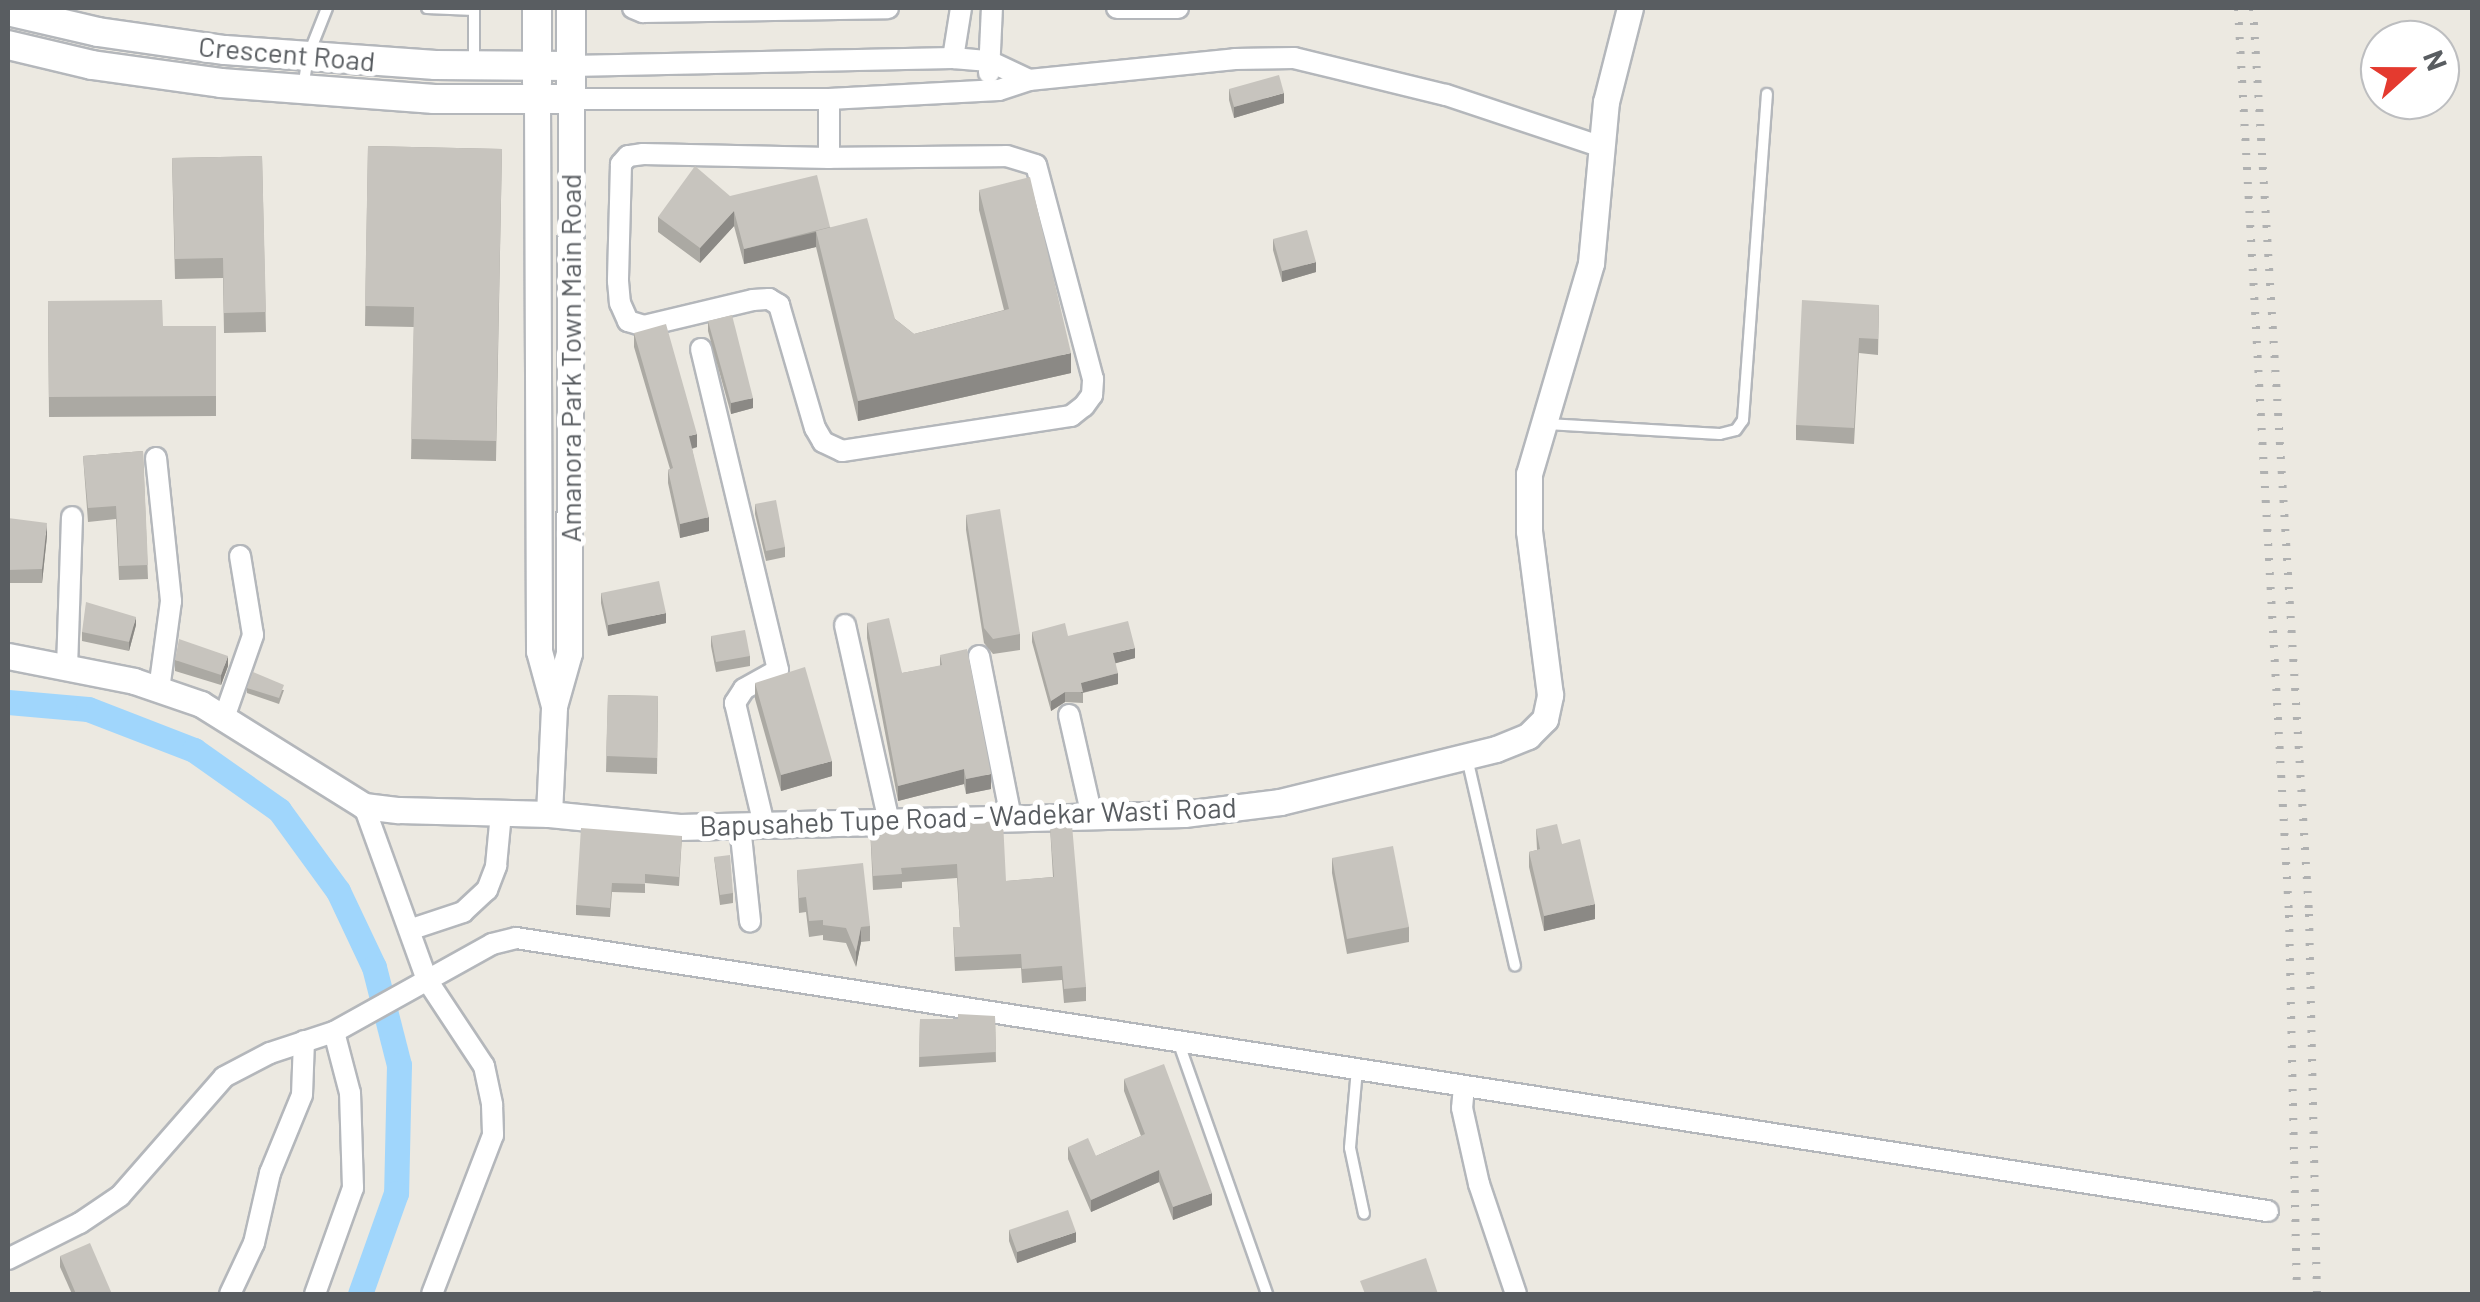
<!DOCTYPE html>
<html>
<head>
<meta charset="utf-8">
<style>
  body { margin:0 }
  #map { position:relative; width:2480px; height:1302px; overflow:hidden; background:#ece9e1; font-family:Barlow,sans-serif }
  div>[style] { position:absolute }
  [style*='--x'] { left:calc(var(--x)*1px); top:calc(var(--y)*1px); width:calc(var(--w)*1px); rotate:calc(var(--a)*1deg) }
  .canal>* { height:25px; margin:-12.5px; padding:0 12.5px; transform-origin:12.5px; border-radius:12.5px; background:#a0d6fc }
  .roads { filter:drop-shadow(2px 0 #b4b7bb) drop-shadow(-2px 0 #b4b7bb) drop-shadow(0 2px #b4b7bb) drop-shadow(0 -2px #b4b7bb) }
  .service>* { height:10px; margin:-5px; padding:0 5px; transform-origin:5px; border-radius:5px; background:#fff }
  .minor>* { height:20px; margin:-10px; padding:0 10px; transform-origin:10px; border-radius:10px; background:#fff }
  .tertiary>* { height:25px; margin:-12.5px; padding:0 12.5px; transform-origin:12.5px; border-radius:12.5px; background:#fff }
  .secondary>* { height:28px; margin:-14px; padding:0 14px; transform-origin:14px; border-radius:14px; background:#fff }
  .rail>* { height:8px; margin-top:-4px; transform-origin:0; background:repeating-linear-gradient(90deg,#b0b1b1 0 2.5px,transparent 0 14.5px) }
  .wall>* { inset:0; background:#aba9a3 }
  .shaded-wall>* { inset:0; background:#8b8985 }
  .building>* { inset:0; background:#c7c4be }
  span { translate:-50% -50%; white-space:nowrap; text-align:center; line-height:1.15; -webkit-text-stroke:10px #fff; paint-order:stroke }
  .street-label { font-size:28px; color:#595d61 }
  .frame { position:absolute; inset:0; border:10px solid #595d61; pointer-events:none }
  .north { position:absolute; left:2360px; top:20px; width:100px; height:100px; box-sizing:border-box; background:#fff; border:2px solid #bdbec0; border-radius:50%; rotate:69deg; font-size:28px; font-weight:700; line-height:40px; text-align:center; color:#595d61 }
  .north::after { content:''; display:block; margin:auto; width:35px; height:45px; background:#e43a2f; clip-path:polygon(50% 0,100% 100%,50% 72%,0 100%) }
</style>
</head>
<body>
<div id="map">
  <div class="canal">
    <div style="--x:8;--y:702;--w:80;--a:5"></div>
    <div style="--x:88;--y:709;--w:114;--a:21.1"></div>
    <div style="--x:194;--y:750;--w:104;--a:35.2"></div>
    <div style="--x:279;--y:810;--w:100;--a:53.9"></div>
    <div style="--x:338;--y:891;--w:84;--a:64.7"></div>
    <div style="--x:374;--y:967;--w:101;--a:75.7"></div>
    <div style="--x:399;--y:1065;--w:128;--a:91.3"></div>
    <div style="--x:396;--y:1193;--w:107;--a:109.6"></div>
  </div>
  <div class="roads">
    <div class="service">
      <div style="--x:427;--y:8;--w:47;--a:2.4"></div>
      <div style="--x:474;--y:8;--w:57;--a:90"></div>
      <div style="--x:303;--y:88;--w:32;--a:-81"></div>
      <div style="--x:308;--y:56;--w:52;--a:-68.4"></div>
      <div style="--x:1547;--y:424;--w:173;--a:3.3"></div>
      <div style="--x:1720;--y:434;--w:16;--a:-14"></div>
      <div style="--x:1736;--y:430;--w:12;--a:-55"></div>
      <div style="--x:1743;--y:420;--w:327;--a:-85.8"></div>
      <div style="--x:1467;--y:758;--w:213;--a:77"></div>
      <div style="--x:1178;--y:1041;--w:268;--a:70.6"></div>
      <div style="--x:1357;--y:1069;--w:79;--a:95.1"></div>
      <div style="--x:1350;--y:1148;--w:67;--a:78"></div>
    </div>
    <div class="minor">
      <div style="--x:633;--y:8;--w:11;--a:22"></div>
      <div style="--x:643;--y:12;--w:245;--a:-0.9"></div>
      <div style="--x:1117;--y:8;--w:61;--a:0"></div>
      <div style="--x:953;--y:58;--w:51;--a:-80.9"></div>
      <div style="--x:571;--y:66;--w:382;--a:-1.2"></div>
      <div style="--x:953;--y:58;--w:36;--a:5"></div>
      <div style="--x:989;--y:61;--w:44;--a:25.4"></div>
      <div style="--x:989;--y:73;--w:65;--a:-87.4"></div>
      <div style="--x:571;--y:99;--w:258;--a:0"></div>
      <div style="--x:829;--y:99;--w:170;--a:-3"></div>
      <div style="--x:999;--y:90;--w:32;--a:-18"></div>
      <div style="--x:1029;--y:80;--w:207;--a:-5.8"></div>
      <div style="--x:1235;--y:59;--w:59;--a:-1"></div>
      <div style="--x:1294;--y:58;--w:156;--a:13.7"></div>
      <div style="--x:1446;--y:95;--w:164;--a:18.4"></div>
      <div style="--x:829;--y:99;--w:59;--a:90"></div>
      <div style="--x:829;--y:158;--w:186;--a:-178.8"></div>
      <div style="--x:643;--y:154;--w:15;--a:172"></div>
      <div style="--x:628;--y:156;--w:11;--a:131"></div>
      <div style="--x:621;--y:164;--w:117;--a:91.5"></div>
      <div style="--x:618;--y:281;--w:22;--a:85"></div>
      <div style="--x:620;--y:303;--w:20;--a:66"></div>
      <div style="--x:628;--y:321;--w:17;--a:17"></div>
      <div style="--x:644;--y:326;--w:112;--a:-13.4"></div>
      <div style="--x:753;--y:300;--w:16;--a:-4"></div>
      <div style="--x:769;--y:299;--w:12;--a:31"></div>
      <div style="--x:779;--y:305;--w:128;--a:73.7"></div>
      <div style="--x:815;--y:428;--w:16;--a:60"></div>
      <div style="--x:823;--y:442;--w:21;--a:25"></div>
      <div style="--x:842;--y:451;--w:232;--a:-8.7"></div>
      <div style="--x:1071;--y:416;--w:16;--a:-38"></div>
      <div style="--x:1084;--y:406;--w:14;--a:-54"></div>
      <div style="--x:1092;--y:395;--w:16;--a:-86"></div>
      <div style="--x:1093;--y:379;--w:221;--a:-104.9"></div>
      <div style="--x:1036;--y:165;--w:31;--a:-163"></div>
      <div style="--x:1006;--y:156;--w:177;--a:179.4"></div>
      <div style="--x:701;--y:349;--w:330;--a:76.5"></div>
      <div style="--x:778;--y:670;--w:39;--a:151"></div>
      <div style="--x:744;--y:689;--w:17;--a:123"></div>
      <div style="--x:735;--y:703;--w:125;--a:76.6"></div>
      <div style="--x:156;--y:458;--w:144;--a:84"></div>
      <div style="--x:171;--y:601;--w:90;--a:97.7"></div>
      <div style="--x:845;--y:625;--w:202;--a:77.4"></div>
      <div style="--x:979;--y:656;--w:165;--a:78.8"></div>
      <div style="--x:67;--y:668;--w:151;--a:-88.1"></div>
      <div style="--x:1069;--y:715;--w:104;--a:77.2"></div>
      <div style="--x:224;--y:718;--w:88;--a:-70.7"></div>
      <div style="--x:253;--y:635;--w:80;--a:-99.3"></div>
      <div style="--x:364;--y:806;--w:185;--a:70.1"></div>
      <div style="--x:427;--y:980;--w:103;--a:56.5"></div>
      <div style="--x:484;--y:1066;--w:40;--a:78"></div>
      <div style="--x:492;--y:1105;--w:30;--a:88"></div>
      <div style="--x:493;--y:1135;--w:170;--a:111"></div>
      <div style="--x:740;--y:826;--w:96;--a:84"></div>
      <div style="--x:412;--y:929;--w:54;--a:-18.4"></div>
      <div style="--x:463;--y:912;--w:33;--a:-43"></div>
      <div style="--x:487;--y:890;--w:26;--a:-69"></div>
      <div style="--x:496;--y:866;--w:53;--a:-84.6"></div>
      <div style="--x:1464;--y:1086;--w:22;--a:95"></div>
      <div style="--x:1462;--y:1108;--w:78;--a:77.4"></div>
      <div style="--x:1479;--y:1184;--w:116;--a:71.4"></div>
      <div style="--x:8;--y:1259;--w:80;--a:-26.6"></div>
      <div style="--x:80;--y:1223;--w:48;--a:-34"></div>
      <div style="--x:120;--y:1196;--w:158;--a:-48.8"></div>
      <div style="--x:224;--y:1077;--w:52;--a:-27.6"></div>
      <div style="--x:270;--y:1053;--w:67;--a:-18.2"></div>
      <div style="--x:334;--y:1032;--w:181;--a:-29.1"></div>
      <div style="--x:492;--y:944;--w:25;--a:-14"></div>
      <div style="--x:516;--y:938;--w:1773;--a:8.86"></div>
      <div style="--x:230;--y:1294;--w:56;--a:-64.8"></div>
      <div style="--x:254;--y:1243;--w:72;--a:-77.1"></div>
      <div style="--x:270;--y:1173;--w:84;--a:-67.7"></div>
      <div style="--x:302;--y:1095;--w:54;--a:-87.9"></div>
      <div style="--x:315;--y:1294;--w:113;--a:-70.3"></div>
      <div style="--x:353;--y:1188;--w:95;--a:-91.8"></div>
      <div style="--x:350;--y:1093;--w:63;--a:-104.7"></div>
    </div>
    <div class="tertiary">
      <div style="--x:537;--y:99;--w:552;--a:89.79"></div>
      <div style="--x:539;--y:651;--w:57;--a:74.7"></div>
      <div style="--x:8;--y:656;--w:128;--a:11.2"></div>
      <div style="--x:134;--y:681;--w:71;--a:18.9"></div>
      <div style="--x:201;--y:704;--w:192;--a:32"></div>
      <div style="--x:364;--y:806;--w:35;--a:7"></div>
      <div style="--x:399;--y:810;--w:150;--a:1.5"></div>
      <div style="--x:549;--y:814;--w:131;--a:5.7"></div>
      <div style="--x:679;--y:827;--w:505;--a:-1.47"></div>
      <div style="--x:1184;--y:814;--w:97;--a:-7.1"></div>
      <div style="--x:1280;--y:802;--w:222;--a:-13.8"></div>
      <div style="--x:1496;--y:749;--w:35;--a:-22"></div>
      <div style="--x:1528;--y:736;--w:24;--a:-45"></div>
      <div style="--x:1545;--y:719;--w:25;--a:-78"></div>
      <div style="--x:1550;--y:695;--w:165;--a:-97.3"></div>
      <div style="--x:1529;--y:531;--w:57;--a:-90"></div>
      <div style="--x:1529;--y:474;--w:220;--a:-73.6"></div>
      <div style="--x:1591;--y:263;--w:162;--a:-84.7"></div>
      <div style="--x:1606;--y:102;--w:97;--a:-75.7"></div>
      <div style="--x:549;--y:814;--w:108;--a:-87.3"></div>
      <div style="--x:554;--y:706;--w:55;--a:-74.2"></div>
      <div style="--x:569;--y:653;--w:554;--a:-89.79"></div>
    </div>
    <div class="secondary">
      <div style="--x:537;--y:8;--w:75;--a:90"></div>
      <div style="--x:8;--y:11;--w:92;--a:13.1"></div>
      <div style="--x:98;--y:32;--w:128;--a:8.1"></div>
      <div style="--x:225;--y:50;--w:211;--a:4.1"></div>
      <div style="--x:435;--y:65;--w:136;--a:0.4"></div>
      <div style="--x:8;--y:45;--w:86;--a:13.4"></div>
      <div style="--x:92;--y:65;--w:130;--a:7.9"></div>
      <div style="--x:221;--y:83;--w:214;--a:4.3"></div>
      <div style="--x:434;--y:99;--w:137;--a:0"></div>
      <div style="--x:571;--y:99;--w:91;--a:-90"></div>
    </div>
  </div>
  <div class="rail">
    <div style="--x:2238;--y:8;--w:908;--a:86.78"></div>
    <div style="--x:2289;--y:915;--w:379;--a:88.8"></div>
    <div style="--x:2253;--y:8;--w:908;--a:86.46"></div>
    <div style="--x:2309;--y:914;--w:380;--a:88.8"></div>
  </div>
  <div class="wall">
    <div style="clip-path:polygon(1229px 89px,1284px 103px,1234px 118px,1229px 100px)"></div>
    <div style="clip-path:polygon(368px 146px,502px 149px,496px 461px,411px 459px,414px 327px,365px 326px)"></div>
    <div style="clip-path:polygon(262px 156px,266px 332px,224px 333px,223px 278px,175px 279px,172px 158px)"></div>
    <div style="clip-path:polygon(979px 190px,1071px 373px,858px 421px,816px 247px,744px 264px,734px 226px,700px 263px,658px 232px,658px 217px,730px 196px,830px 227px,895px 319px,914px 334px,1004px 310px,979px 210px)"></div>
    <div style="clip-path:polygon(1273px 239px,1316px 272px,1282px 282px,1273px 250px)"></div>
    <div style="clip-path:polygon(48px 301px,163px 326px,216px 326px,216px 416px,49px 417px)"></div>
    <div style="clip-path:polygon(1879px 305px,1878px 355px,1859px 353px,1854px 444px,1796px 440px,1796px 425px)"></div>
    <div style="clip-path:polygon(708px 321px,753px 408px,731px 414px,708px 331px)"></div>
    <div style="clip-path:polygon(634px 333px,697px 447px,692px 449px,709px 531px,680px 538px,668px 483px,668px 470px,670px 469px,634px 347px)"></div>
    <div style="clip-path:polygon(143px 451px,148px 579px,119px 580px,116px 519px,88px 522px,83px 456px)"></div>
    <div style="clip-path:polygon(755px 504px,785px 547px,785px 557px,766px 561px,755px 514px)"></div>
    <div style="clip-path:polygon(8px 505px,8px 518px,47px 536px,42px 583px,8px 583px)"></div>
    <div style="clip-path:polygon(966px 515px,1020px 634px,1020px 650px,993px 654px,984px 643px,966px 530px)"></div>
    <div style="clip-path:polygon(601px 593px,666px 623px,608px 636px,601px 603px)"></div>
    <div style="clip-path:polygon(867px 623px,902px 673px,940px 666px,940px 655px,991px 789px,966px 794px,964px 784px,898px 801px,867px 638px)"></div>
    <div style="clip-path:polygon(136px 625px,129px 651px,82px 641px,82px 632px)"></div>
    <div style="clip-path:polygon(1032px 632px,1068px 636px,1135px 658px,1115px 663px,1118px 684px,1083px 693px,1083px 703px,1065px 702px,1051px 711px,1032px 642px)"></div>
    <div style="clip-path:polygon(711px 636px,750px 656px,750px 666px,716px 672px,711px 646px)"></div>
    <div style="clip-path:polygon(175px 660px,228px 666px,221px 685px,175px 671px)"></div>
    <div style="clip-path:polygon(755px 683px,832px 776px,781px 791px,755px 699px)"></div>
    <div style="clip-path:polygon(247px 688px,284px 690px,279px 704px,247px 693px)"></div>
    <div style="clip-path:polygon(608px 695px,658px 696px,657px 774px,606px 772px)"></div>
    <div style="clip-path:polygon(870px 827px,1006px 881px,1053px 877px,1050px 827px,1086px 987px,1086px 1001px,1064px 1003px,1062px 980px,1022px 983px,1021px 968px,955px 971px,953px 927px,960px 927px,957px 878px,902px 882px,902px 888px,873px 890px)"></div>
    <div style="clip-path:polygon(1536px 829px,1562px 844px,1595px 919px,1544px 931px,1529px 867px,1529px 852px,1537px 850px)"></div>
    <div style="clip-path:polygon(682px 836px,679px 886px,645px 883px,645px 893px,612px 892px,610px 917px,576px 915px,576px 905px)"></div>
    <div style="clip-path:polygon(714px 857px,733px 893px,733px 903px,720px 905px)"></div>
    <div style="clip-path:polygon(1332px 858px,1409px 927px,1409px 942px,1347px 954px,1332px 873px)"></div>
    <div style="clip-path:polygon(797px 870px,870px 926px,870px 941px,861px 942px,856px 967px,846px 943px,823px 940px,823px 935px,809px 937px,806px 912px,799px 913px)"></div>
    <div style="clip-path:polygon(995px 1016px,996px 1062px,919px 1067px,920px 1019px,958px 1019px)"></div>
    <div style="clip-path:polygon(1124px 1079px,1212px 1205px,1173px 1220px,1159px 1182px,1091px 1212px,1068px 1159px,1068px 1147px,1096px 1156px,1141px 1136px,1124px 1091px)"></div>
    <div style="clip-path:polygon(1009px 1230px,1076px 1242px,1017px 1263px,1009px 1241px)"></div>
    <div style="clip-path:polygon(60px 1256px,112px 1294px,72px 1294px,60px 1267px)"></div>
  </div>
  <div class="shaded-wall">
    <div style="clip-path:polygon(1284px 93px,1284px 103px,1234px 118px,1234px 107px)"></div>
    <div style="clip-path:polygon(734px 211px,734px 226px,700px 263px,700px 248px)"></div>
    <div style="clip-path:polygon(816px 232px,816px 247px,744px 264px,744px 249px)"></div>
    <div style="clip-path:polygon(1316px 262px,1316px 272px,1282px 282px,1282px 271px)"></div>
    <div style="clip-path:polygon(1071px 353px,1071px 373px,858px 421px,858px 401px)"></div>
    <div style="clip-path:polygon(753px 398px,753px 408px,731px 414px,731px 403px)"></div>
    <div style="clip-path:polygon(697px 434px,697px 447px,689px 449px,689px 436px)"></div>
    <div style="clip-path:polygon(709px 517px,709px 531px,680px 538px,680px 524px)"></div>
    <div style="clip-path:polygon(47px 523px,47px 536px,42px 583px,42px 569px)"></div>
    <div style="clip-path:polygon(666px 613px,666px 623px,608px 636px,608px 625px)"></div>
    <div style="clip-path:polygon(136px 617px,136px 625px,129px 651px,129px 642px)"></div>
    <div style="clip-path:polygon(1135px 648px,1135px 658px,1113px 664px,1113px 653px)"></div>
    <div style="clip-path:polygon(228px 656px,228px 666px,221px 685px,221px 675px)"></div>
    <div style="clip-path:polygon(1118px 673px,1118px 684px,1081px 693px,1081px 683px)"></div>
    <div style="clip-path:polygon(1065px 692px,1065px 702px,1051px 711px,1051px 701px)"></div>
    <div style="clip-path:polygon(832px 761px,832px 776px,781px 791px,781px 775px)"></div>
    <div style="clip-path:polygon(964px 769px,964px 784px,898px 801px,898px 786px)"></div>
    <div style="clip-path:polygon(991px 774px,991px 789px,966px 794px,966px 779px)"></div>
    <div style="clip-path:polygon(1595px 904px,1595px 919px,1544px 931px,1544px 916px)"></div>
    <div style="clip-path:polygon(861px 927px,861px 942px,856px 967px,856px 952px)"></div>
    <div style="clip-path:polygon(1159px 1170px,1159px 1182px,1091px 1212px,1091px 1200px)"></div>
    <div style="clip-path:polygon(1212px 1193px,1212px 1205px,1173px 1220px,1173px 1207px)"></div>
    <div style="clip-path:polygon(1076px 1232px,1076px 1242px,1017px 1263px,1017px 1252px)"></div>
  </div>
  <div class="building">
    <div style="clip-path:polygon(1279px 75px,1284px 93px,1234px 107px,1229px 89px)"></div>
    <div style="clip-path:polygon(368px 146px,502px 149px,496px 441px,411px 439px,414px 307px,365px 306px)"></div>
    <div style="clip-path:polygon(262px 156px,266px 312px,224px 313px,223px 258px,175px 259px,172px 158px)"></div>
    <div style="clip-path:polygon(695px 166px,730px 196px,817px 175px,830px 227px,744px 249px,734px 211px,700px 248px,658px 217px)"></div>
    <div style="clip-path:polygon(1030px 177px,1071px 353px,858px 401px,816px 231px,867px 218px,895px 319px,914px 334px,1009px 309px,979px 190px)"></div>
    <div style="clip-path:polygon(1307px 230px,1316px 262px,1282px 271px,1273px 239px)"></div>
    <div style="clip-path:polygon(162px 300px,163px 326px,216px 326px,216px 396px,49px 397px,48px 301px)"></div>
    <div style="clip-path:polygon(1802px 300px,1879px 305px,1878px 339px,1859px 338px,1854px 428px,1796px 425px)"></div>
    <div style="clip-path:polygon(732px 315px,753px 398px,731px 403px,708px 321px)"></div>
    <div style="clip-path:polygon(666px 324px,697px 434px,689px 436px,709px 517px,680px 524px,668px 470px,673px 468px,634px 333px)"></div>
    <div style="clip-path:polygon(143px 451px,148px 565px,119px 566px,116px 506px,88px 508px,83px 456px)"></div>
    <div style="clip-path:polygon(776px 500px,785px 547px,766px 551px,755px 504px)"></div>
    <div style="clip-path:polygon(8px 505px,8px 518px,47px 523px,42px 569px,8px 570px)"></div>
    <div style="clip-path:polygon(1000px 509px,1020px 634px,993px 639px,984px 628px,966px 515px)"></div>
    <div style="clip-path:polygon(659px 581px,666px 613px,608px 625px,601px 593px)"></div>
    <div style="clip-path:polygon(86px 602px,136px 617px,129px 642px,82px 632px)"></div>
    <div style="clip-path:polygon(889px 618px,902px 673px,942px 665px,940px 655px,967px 649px,991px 774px,966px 779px,964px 769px,898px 786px,867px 623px)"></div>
    <div style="clip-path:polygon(1128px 621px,1135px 648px,1113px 653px,1118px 673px,1081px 683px,1083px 692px,1065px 692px,1051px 701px,1032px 632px,1065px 623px,1068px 636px)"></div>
    <div style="clip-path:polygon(745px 630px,750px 656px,716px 662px,711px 636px)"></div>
    <div style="clip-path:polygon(179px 639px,228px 656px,221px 675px,175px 660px)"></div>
    <div style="clip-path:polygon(805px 667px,832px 761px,781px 775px,755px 683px)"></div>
    <div style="clip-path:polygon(253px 672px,284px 685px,279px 698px,247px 688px)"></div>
    <div style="clip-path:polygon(608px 695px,658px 696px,657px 758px,606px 756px)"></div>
    <div style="clip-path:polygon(1003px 821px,1006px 881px,1054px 877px,1050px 827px,1072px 825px,1086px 987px,1064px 989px,1062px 966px,1022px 969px,1021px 954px,955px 957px,953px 927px,960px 927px,957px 864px,901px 868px,902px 874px,873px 876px,870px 827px)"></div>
    <div style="clip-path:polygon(1557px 824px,1562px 844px,1580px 839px,1595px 904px,1544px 916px,1529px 852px,1540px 849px,1536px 829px)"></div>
    <div style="clip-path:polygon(581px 828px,682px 836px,679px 877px,645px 874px,645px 884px,612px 883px,610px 908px,576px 905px)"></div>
    <div style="clip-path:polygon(1393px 846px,1409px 927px,1347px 939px,1332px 858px)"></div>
    <div style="clip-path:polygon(730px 855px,733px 893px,720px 895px,714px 857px)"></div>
    <div style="clip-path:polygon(863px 863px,870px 926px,861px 927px,856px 952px,846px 928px,823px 925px,823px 920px,809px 921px,806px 897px,799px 898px,797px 870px)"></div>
    <div style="clip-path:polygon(958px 1014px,995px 1016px,996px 1052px,919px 1057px,920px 1019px,958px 1019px)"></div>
    <div style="clip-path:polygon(1164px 1064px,1212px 1193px,1173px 1207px,1159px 1170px,1091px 1200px,1068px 1147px,1088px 1138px,1096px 1156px,1145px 1134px,1124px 1079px)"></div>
    <div style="clip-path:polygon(1068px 1210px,1076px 1232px,1017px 1252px,1009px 1230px)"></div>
    <div style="clip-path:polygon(90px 1243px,112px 1294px,76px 1294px,60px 1256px)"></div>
    <div style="clip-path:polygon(1426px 1258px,1438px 1294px,1365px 1294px,1360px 1281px)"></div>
  </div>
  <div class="street-label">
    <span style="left:287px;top:53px;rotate:5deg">Crescent Road</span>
    <span style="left:570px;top:358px;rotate:-90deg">Amanora Park Town Main Road</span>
    <span style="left:968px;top:816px;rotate:-2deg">Bapusaheb Tupe Road - Wadekar Wasti Road</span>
  </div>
  <div class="frame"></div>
  <div class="north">N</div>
</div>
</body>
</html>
